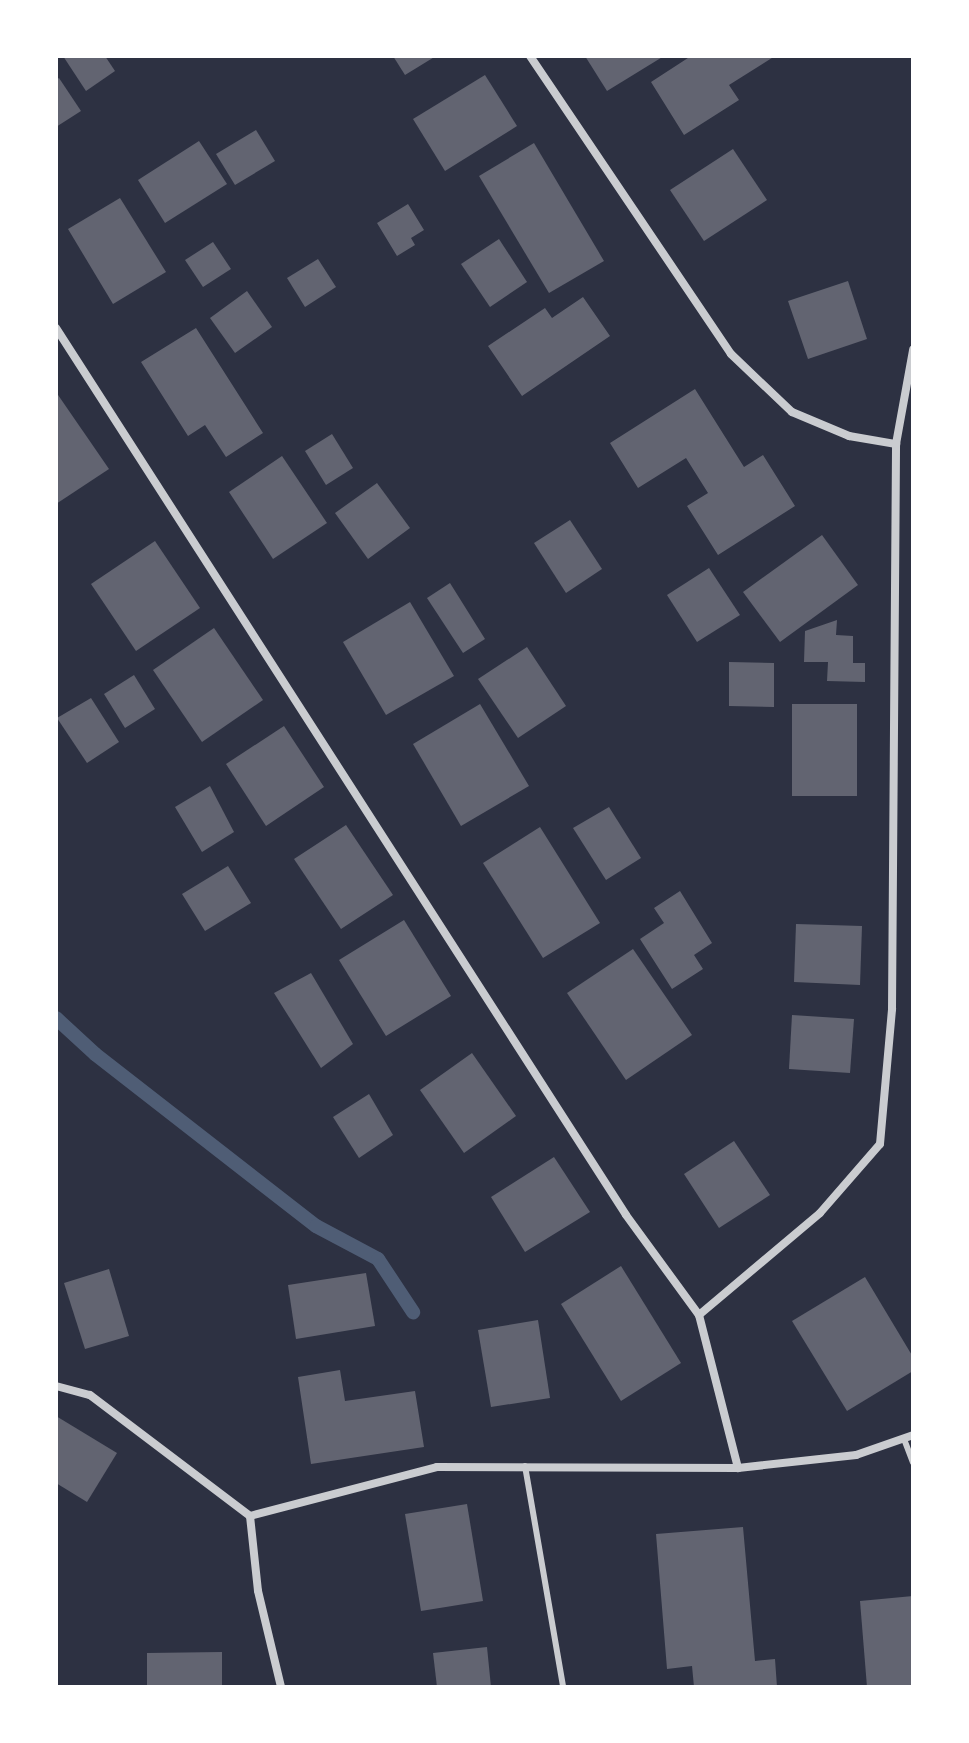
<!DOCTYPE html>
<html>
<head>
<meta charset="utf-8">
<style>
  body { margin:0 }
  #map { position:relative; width:969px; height:1743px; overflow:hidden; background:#2d3142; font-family:Raleway,sans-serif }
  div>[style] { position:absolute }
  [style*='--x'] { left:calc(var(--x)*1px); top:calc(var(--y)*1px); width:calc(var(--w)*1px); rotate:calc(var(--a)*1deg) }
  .stream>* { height:14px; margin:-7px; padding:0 7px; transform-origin:7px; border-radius:7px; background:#4f5d75 }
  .building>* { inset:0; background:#626471 }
  .service>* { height:6px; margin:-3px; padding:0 3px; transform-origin:3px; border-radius:3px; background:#caccd0 }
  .minor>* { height:8px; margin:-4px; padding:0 4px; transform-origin:4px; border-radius:4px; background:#caccd0 }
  span { translate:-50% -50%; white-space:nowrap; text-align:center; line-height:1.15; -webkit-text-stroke:8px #fff; paint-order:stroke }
  .frame { position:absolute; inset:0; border:58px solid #fff; pointer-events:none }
</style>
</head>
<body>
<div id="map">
  <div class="stream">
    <div style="--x:56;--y:1018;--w:53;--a:42.7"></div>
    <div style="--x:95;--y:1054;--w:280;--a:37.9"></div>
    <div style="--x:316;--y:1226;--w:70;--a:28"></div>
    <div style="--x:378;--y:1259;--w:64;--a:56.6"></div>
  </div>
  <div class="building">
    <div style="clip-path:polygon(63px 56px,105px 56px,115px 71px,86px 91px)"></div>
    <div style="clip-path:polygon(393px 56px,436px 56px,405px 75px)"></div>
    <div style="clip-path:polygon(585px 56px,664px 56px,607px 91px)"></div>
    <div style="clip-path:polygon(691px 56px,775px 56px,729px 85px,739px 100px,684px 135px,651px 82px)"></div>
    <div style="clip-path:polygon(485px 75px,517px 126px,445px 171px,413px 119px)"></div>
    <div style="clip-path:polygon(59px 78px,81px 111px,56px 127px,56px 80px)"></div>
    <div style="clip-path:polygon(256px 130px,275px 161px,235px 185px,216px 154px)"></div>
    <div style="clip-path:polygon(199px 141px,227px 184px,165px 223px,138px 180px)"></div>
    <div style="clip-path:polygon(534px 143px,604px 261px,549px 293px,479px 176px)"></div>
    <div style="clip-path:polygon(733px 149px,767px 200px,704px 241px,670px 190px)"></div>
    <div style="clip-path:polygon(120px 198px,166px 272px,113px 304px,68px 229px)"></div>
    <div style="clip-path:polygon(408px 204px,424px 230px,411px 238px,415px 245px,397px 256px,377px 223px)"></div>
    <div style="clip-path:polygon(499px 239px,527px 282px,490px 307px,461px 264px)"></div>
    <div style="clip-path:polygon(213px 242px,231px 269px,203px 287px,185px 260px)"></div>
    <div style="clip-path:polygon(318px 259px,336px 287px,305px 307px,287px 278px)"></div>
    <div style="clip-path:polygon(848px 281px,867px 339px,808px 359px,788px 301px)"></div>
    <div style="clip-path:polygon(247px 291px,272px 327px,235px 353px,210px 318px)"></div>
    <div style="clip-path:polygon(583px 297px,610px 336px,522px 396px,488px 346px,545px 308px,552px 318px)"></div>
    <div style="clip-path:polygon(196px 328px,263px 433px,226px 457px,205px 425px,188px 436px,141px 362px)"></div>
    <div style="clip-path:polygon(695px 389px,744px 467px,763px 455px,795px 506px,718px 555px,687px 506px,708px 493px,686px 458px,638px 488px,610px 443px)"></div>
    <div style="clip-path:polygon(56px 392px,109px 469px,56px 504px)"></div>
    <div style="clip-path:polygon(332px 434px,353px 468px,326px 485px,305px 451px)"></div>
    <div style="clip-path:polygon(282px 456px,327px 523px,273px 559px,229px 492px)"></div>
    <div style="clip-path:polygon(377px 483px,410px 528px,368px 559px,335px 513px)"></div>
    <div style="clip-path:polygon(570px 520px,602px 569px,566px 593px,534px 543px)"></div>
    <div style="clip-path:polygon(822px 535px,858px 585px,780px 642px,743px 592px)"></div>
    <div style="clip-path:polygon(155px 541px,200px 608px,136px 651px,91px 584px)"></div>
    <div style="clip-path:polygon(709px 568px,740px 615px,697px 642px,667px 595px)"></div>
    <div style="clip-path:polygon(450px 583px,485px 639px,463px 653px,427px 598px)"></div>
    <div style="clip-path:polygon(410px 602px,454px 676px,386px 715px,343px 642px)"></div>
    <div style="clip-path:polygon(837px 620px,836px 635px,853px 636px,853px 663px,865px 663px,865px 682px,827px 681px,828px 662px,804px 662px,805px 631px)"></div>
    <div style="clip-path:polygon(214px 628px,263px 700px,202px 742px,153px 670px)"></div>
    <div style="clip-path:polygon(527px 647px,566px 706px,518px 738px,478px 679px)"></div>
    <div style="clip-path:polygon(729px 662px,774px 663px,774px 707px,729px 706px)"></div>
    <div style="clip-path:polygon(134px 675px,155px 709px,125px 728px,104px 694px)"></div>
    <div style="clip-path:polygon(91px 698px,119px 742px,87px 763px,57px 718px)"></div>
    <div style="clip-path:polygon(480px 704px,529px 786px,461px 826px,413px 744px)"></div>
    <div style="clip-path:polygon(792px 704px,857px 704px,857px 796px,792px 796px)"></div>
    <div style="clip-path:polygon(284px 726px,324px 787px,266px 826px,226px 764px)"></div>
    <div style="clip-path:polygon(210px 786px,234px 832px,202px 852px,175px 807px)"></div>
    <div style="clip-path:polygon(609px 807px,641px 858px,606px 880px,573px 828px)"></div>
    <div style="clip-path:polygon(346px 825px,393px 895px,341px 929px,294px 859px)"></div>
    <div style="clip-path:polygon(540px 827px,600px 923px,543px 958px,483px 863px)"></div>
    <div style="clip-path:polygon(228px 866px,251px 903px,205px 931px,182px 894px)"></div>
    <div style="clip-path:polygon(680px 891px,712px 943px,694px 955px,703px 969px,672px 989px,640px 939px,664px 923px,654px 908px)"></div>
    <div style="clip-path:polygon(404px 920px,451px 996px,386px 1036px,339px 960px)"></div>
    <div style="clip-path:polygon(796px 924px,862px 926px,860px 985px,794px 982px)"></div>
    <div style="clip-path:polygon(633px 949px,692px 1035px,626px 1080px,567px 993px)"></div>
    <div style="clip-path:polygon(311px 973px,353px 1044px,321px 1068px,274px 993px)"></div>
    <div style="clip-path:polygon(792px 1015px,854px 1019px,850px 1073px,789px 1069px)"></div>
    <div style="clip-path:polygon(472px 1053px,516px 1116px,464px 1153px,420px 1090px)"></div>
    <div style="clip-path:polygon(369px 1094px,393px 1135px,359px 1158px,333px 1117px)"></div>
    <div style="clip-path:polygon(734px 1141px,770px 1195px,719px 1228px,684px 1174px)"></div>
    <div style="clip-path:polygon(554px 1157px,590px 1212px,525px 1252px,491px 1197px)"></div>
    <div style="clip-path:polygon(621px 1266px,681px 1363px,621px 1401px,561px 1304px)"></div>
    <div style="clip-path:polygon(109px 1269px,129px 1336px,85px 1349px,64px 1283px)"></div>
    <div style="clip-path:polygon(366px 1273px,375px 1326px,296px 1339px,288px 1285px)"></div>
    <div style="clip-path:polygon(865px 1277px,913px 1357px,913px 1371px,847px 1411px,792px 1321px)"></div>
    <div style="clip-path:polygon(538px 1320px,550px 1398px,491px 1407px,478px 1330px)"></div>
    <div style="clip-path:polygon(340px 1370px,345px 1401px,415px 1391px,424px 1447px,311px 1464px,298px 1377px)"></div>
    <div style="clip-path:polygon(56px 1416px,117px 1453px,87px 1502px,56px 1483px)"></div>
    <div style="clip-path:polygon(467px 1504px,483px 1601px,421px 1611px,405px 1514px)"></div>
    <div style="clip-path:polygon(743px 1527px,755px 1661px,775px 1659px,777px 1687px,694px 1687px,692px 1666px,667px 1669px,656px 1534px)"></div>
    <div style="clip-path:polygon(913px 1596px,913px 1685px,867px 1687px,860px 1601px)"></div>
    <div style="clip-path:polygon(487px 1647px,491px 1687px,437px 1687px,433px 1653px)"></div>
    <div style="clip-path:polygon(222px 1652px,222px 1687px,147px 1687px,147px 1653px)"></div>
  </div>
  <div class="service">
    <div style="--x:904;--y:1439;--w:25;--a:69"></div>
    <div style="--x:525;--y:1466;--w:224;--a:80.2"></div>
  </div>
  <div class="minor">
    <div style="--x:530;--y:56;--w:359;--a:56"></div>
    <div style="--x:731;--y:354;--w:84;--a:43.6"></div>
    <div style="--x:792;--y:412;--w:62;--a:22.8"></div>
    <div style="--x:849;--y:436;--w:48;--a:9.7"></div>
    <div style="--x:56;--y:328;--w:1054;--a:57.27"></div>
    <div style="--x:626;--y:1215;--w:124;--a:53.9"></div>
    <div style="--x:699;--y:1315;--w:158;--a:75.7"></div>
    <div style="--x:699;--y:1315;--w:158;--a:-40.1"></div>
    <div style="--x:820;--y:1213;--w:91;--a:-49"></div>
    <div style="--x:880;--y:1144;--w:136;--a:-84.9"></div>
    <div style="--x:892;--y:1009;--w:565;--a:-89.59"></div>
    <div style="--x:896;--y:444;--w:96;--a:-79.7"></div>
    <div style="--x:56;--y:1386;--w:35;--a:15"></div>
    <div style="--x:90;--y:1395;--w:201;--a:37.1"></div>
    <div style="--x:250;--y:1516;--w:193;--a:-14.7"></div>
    <div style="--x:437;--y:1467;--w:301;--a:0.2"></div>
    <div style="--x:738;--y:1468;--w:119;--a:-6.3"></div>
    <div style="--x:856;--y:1455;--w:60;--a:-19.3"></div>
    <div style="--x:250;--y:1516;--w:75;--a:83.9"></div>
    <div style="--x:258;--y:1591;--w:99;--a:76.5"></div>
  </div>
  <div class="frame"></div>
</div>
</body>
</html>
